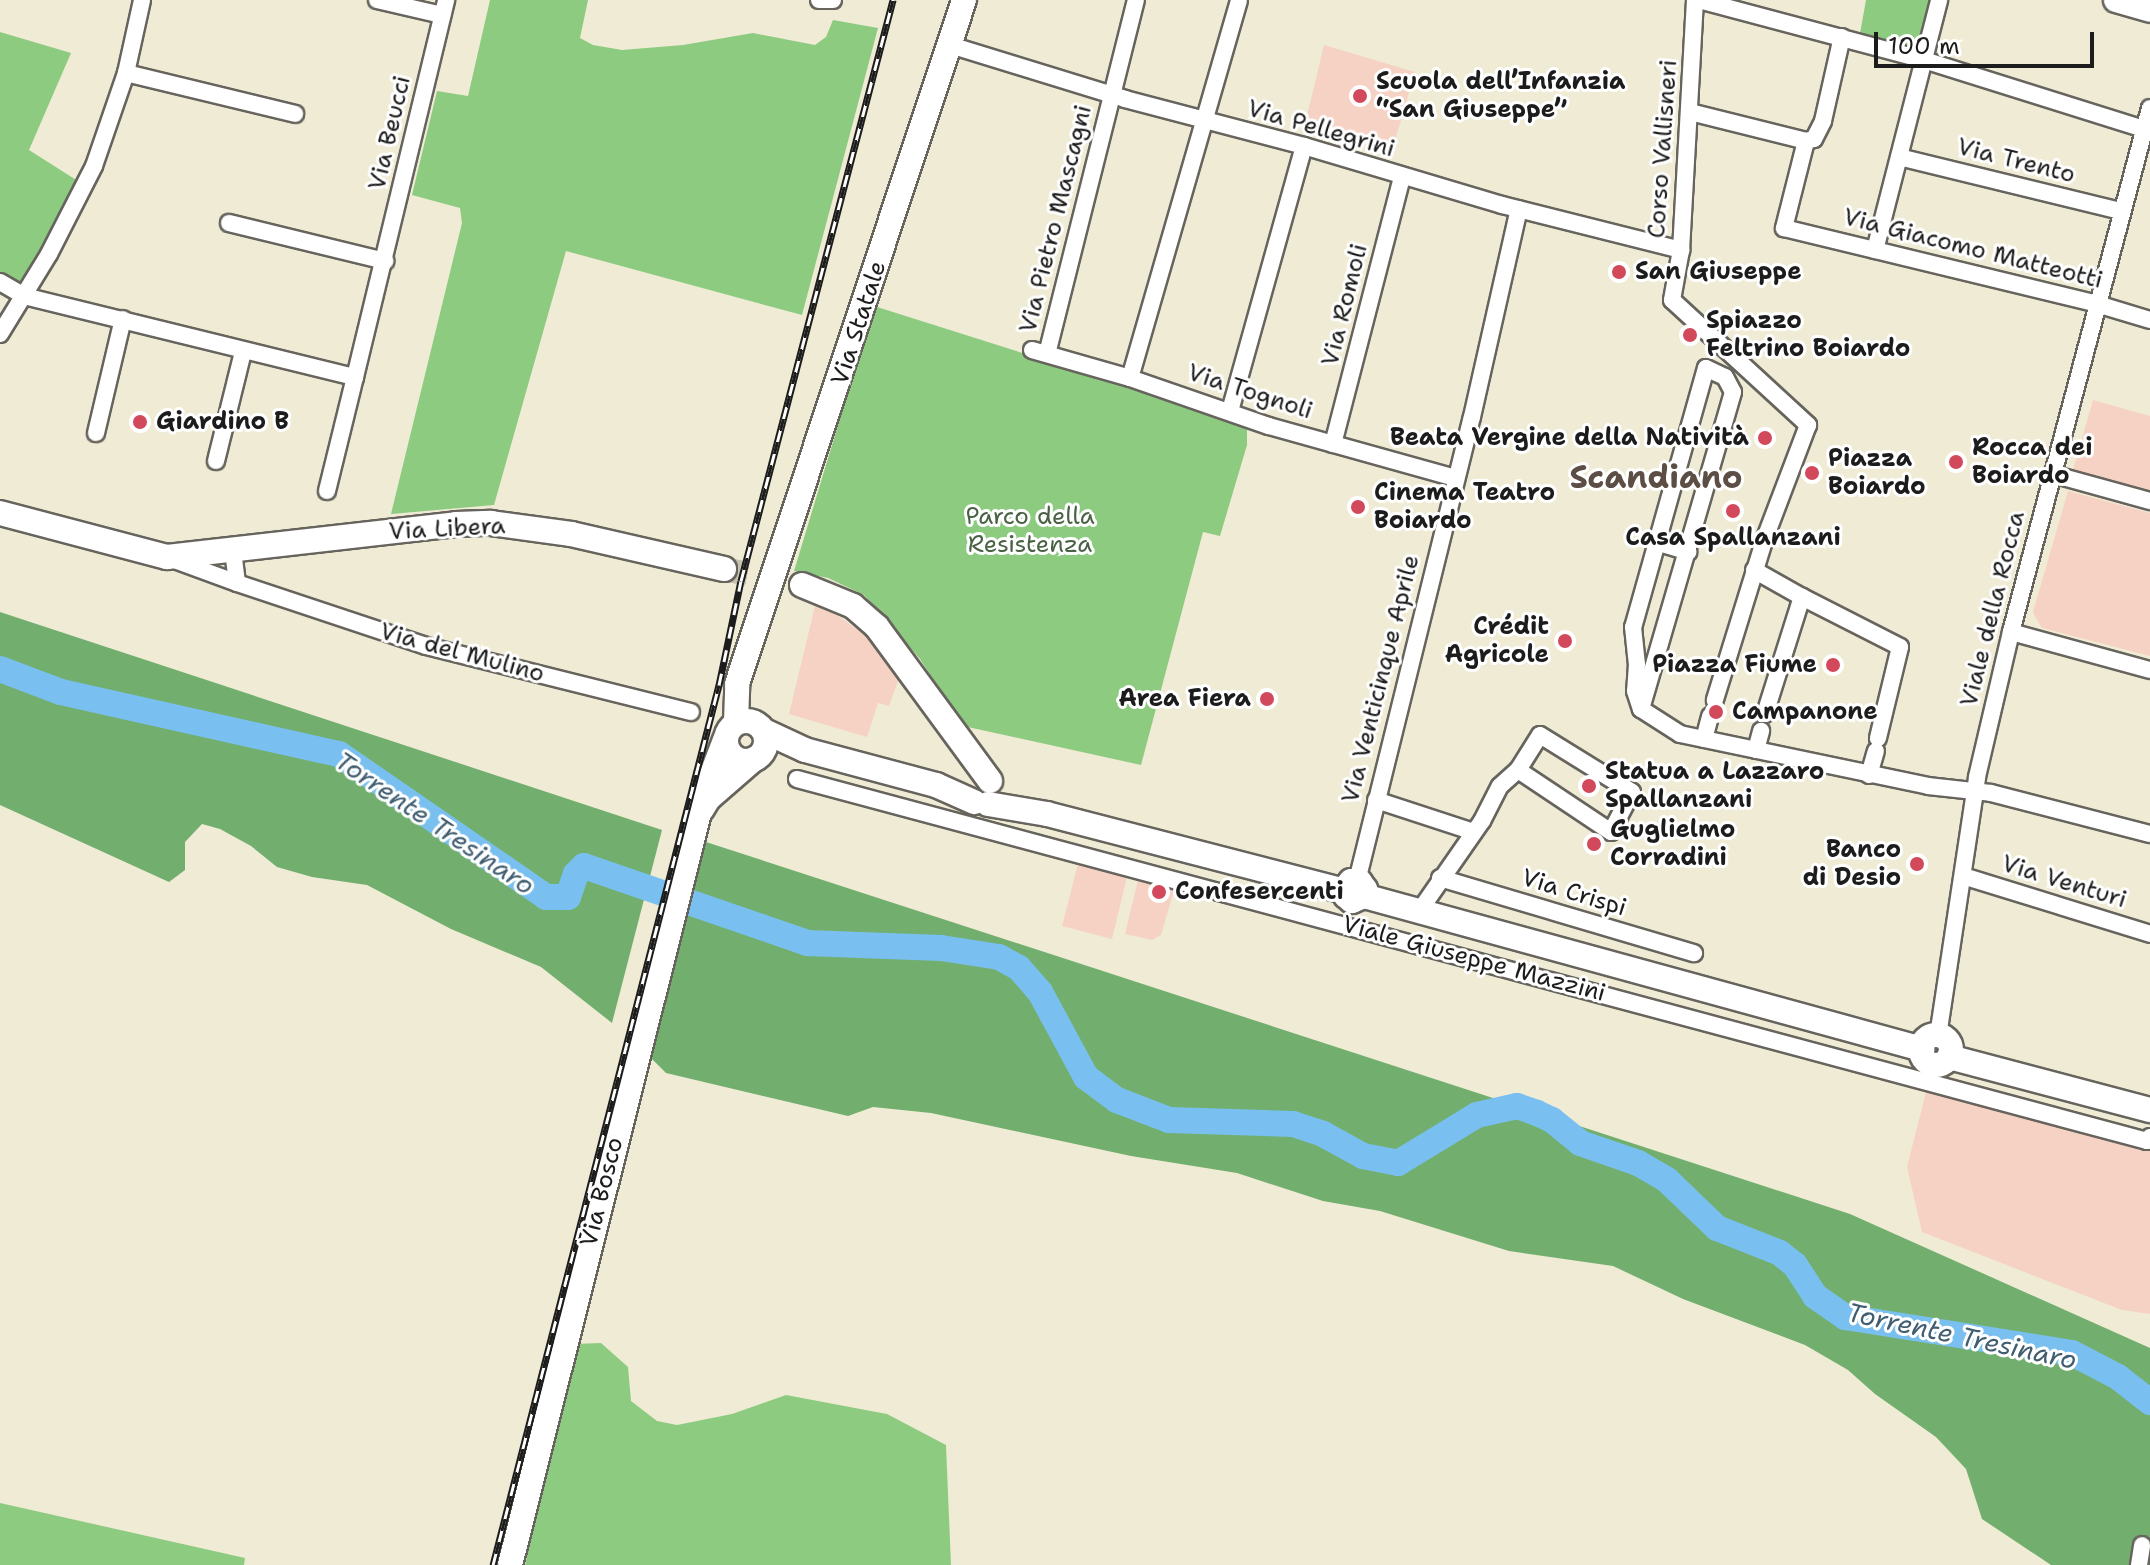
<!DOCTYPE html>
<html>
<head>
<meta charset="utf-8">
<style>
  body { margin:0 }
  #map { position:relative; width:2150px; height:1565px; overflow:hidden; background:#f0ebd5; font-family:"Shantell Sans",sans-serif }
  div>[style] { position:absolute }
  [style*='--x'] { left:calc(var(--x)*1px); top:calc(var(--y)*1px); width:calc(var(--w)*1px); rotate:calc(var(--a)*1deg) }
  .built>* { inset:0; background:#f6d2c4 }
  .green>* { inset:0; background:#8dcb81 }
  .forest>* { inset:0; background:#72af6f }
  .river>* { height:26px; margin:-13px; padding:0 13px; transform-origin:13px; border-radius:13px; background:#79c0f1 }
  .secondary-tunnel>* { height:24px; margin-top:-12px; transform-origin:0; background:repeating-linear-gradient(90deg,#c6c2b0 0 24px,transparent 0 36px) }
  .roads { filter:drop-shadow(2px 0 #66645d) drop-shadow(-2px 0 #66645d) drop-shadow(0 2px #66645d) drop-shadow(0 -2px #66645d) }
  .street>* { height:16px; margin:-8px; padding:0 8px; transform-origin:8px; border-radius:8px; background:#fff }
  .secondary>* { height:24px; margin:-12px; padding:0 12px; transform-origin:12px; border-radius:12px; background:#fff }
  .secondary>.ring { margin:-12px; padding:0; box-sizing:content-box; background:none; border:24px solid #fff; border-radius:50% }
  .rail>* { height:7px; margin-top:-3.5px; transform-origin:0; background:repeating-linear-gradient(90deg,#fff 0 12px,#1c1c1c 0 24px); box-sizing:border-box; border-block:2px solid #1c1c1c }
  .dots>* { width:22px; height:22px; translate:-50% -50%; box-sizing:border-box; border:4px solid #fff; border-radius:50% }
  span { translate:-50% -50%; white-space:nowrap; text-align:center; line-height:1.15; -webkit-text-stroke:6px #fff; paint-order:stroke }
  .poi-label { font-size:24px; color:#1c1c1c; font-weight:700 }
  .left { translate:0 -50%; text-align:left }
  .right { translate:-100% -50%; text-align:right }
  .street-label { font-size:24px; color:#1c1c1c }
  .park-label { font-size:24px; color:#496244 }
  .water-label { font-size:26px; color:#415e71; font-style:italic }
  .district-label { font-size:32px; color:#5c4e44; font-weight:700 }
  .scale { position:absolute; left:1874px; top:32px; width:220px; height:36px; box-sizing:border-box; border:4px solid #1c1c1c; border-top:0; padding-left:10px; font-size:24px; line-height:28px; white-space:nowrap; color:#1c1c1c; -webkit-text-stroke:6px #fff; paint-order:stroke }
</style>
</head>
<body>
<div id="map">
  <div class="built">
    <div style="clip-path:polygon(1324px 45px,1415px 72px,1394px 144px,1306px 120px)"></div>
    <div style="clip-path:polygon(2093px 400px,2150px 416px,2150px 493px,2073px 470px)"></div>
    <div style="clip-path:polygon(2068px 491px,2150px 513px,2150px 656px,2042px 628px,2037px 620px,2033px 612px)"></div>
    <div style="clip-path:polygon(815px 606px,840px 617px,867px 637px,899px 678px,889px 706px,878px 703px,867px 737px,789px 714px)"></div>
    <div style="clip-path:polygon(1078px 864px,1127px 877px,1112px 939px,1062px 926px)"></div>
    <div style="clip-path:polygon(1138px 880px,1175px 887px,1161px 935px,1152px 940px,1125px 934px)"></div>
    <div style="clip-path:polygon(1927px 1088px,2150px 1148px,2150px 1314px,2122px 1310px,1922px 1232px,1907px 1167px)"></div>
  </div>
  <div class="green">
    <div style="clip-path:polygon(490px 0,588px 0,580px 38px,593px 45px,622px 50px,683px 45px,753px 33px,815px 45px,826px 37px,833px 20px,878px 28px,802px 315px,566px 251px,494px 505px,391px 514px,462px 223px,460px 208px,412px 195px,437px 91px,468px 96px)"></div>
    <div style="clip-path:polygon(1866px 0,1930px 0,1918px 55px,1859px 39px)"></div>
    <div style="clip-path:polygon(0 32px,71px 53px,29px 150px,81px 183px,22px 292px,0 277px)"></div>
    <div style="clip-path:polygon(874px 306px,1247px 424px,1247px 445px,1220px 536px,1203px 532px,1141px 765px,963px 726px,920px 659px,864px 595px,828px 578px,794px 571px)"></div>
    <div style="clip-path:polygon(601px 1343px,628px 1367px,631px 1401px,657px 1421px,677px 1425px,732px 1414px,786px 1395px,887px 1414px,946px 1445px,951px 1565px,525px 1565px,574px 1344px)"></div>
    <div style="clip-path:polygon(0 1503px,245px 1558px,244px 1565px,0 1565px)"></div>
  </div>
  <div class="forest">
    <div style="clip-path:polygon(0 612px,662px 830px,612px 1023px,541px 967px,451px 929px,367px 885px,312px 877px,277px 867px,251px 846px,220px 829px,202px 824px,185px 842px,185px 870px,169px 882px,0 805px)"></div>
    <div style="clip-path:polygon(706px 842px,1850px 1214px,2150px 1348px,2150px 1565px,2051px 1565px,1982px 1519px,1966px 1469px,1936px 1437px,1875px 1394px,1848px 1370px,1805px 1345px,1683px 1299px,1613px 1266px,1509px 1251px,1380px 1211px,1323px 1201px,1237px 1173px,1131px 1156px,931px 1113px,873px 1107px,848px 1116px,666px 1073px,648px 1055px)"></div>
  </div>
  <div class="river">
    <div style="--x:0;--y:669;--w:65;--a:20.7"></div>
    <div style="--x:61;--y:692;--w:285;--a:12.6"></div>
    <div style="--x:339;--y:754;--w:252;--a:34.6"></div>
    <div style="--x:546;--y:897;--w:22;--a:0"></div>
    <div style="--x:568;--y:897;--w:24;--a:-71"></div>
    <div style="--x:576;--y:874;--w:11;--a:-45"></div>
    <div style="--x:584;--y:866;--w:236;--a:19"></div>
    <div style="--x:807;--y:943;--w:134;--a:2.1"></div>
    <div style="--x:941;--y:948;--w:59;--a:8.8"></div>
    <div style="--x:999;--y:957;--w:23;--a:29"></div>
    <div style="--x:1019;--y:968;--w:32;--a:49"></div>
    <div style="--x:1040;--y:992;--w:97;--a:61.6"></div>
    <div style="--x:1086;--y:1077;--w:39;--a:37"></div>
    <div style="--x:1117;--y:1100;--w:56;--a:21"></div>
    <div style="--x:1169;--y:1120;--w:124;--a:1.8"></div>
    <div style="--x:1293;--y:1124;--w:32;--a:18"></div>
    <div style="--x:1323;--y:1134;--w:46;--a:28.8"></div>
    <div style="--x:1363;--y:1156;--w:36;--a:11"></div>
    <div style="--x:1398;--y:1163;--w:92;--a:-31.3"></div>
    <div style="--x:1477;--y:1115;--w:41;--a:-12.7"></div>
    <div style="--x:1517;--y:1106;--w:21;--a:19"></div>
    <div style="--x:1537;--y:1113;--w:17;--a:25"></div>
    <div style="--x:1552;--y:1120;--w:36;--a:39"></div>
    <div style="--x:1580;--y:1143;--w:61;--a:19"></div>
    <div style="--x:1638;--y:1163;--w:34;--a:30"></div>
    <div style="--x:1667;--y:1180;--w:69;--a:43.8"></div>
    <div style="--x:1717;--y:1228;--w:68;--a:21.6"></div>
    <div style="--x:1780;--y:1253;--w:19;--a:39"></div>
    <div style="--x:1795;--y:1265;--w:37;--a:57"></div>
    <div style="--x:1815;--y:1296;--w:37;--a:35"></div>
    <div style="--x:1845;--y:1317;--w:230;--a:9"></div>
    <div style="--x:2072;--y:1353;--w:52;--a:27.6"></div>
    <div style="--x:2118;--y:1377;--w:41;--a:38"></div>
  </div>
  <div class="secondary-tunnel">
    <div style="--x:724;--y:569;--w:80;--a:11.6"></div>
  </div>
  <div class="roads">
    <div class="street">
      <div style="--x:377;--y:0;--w:67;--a:13"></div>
      <div style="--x:819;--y:0;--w:14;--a:0"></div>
      <div style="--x:1695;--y:0;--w:250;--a:93.2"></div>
      <div style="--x:1681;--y:250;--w:51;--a:100.2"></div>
      <div style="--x:1672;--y:300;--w:185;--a:42.6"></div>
      <div style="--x:1808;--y:425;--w:121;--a:110.8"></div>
      <div style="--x:1765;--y:538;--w:170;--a:107.2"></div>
      <div style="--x:1699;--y:0;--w:233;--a:14.9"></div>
      <div style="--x:1924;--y:60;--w:237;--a:17.4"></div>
      <div style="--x:950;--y:45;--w:183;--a:17.1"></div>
      <div style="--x:1125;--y:99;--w:185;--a:14.7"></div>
      <div style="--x:1304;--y:146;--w:207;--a:16.6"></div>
      <div style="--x:1502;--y:205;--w:185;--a:14.1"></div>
      <div style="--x:126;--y:73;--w:174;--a:13.6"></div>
      <div style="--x:1690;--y:112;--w:120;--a:14"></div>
      <div style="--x:1806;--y:141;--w:8;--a:-14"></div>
      <div style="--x:1814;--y:139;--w:20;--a:-63"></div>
      <div style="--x:1823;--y:121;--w:86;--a:-77.3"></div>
      <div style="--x:1806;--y:141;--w:90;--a:104.2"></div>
      <div style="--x:1784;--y:228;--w:322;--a:13.6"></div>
      <div style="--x:2097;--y:304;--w:55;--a:16.8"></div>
      <div style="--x:1899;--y:157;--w:228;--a:13.7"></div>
      <div style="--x:229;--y:223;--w:161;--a:13.7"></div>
      <div style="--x:1875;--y:250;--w:258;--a:-75.6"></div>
      <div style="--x:0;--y:282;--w:28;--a:30"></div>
      <div style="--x:24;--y:296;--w:341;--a:13.8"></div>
      <div style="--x:355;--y:377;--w:388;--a:-76.4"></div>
      <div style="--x:0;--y:334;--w:94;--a:-58.5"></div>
      <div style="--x:49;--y:254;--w:99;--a:-62.9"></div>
      <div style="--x:94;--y:166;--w:98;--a:-71"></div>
      <div style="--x:126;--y:73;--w:75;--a:-77.6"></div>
      <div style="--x:1032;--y:350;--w:102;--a:15.9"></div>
      <div style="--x:1130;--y:378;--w:147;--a:19.1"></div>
      <div style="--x:1269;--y:426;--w:193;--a:15.6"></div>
      <div style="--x:1047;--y:354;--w:365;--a:-75.9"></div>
      <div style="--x:1130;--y:378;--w:393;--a:-73.9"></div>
      <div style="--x:1230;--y:411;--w:275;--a:-74.4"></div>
      <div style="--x:96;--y:433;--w:117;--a:-76.7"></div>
      <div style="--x:1333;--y:444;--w:276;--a:-75.5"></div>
      <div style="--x:216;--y:461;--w:112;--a:-76.1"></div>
      <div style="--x:2052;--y:474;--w:102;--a:15.4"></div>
      <div style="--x:327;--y:491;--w:117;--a:-76.2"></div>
      <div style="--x:1656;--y:542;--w:34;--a:17"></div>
      <div style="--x:169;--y:558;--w:72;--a:20.2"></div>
      <div style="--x:237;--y:583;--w:33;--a:-97"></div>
      <div style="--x:1754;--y:570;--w:55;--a:29.4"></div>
      <div style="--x:237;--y:583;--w:199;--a:18.4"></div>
      <div style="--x:426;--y:646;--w:273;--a:14"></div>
      <div style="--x:2011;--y:632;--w:144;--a:15.3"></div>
      <div style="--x:1641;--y:709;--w:330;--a:-73.8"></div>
      <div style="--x:1733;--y:392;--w:17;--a:-118"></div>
      <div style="--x:1725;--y:377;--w:21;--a:-155"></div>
      <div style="--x:1706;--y:368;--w:269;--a:105.7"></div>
      <div style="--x:1633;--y:627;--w:37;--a:84"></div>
      <div style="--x:1637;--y:664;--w:27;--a:94"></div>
      <div style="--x:1635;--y:691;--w:19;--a:72"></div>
      <div style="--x:1641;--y:709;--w:46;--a:32.7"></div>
      <div style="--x:1680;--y:734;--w:253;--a:11.8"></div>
      <div style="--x:1928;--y:786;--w:63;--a:6.3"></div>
      <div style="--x:1991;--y:793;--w:164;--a:14.5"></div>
      <div style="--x:1765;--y:714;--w:123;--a:-72.5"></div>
      <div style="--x:1802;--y:597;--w:110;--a:27"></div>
      <div style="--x:1900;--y:647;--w:94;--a:103.6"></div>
      <div style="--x:1704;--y:739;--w:24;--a:-75"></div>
      <div style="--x:1756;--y:750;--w:20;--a:-75"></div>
      <div style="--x:1869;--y:775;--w:25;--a:-74"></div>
      <div style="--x:797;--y:779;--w:1398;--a:15.01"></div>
      <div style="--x:2147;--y:1141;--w:5;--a:-53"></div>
      <div style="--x:1376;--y:800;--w:103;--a:18.1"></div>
      <div style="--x:1963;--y:876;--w:196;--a:17.2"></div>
      <div style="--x:1440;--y:878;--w:265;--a:16.5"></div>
      <div style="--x:1357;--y:881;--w:478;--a:-76.1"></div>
      <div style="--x:1472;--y:417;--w:213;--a:-77.3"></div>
      <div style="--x:1418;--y:913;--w:112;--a:-55.2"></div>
      <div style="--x:1482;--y:821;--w:39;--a:-63"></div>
      <div style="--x:1500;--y:786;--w:24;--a:-42"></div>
      <div style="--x:1518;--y:770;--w:41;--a:-57.8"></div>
      <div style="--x:1540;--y:735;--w:108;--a:31.8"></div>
      <div style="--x:1632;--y:792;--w:45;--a:117.7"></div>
      <div style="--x:1611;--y:832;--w:112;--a:-146.3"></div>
      <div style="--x:1938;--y:1036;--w:262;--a:-81.4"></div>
      <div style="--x:1977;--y:777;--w:149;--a:-76.8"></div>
      <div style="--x:2011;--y:632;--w:542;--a:-75.14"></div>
      <div style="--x:2139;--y:1565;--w:20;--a:-81"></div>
    </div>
    <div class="secondary">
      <div style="--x:2116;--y:0;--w:35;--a:16"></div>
      <div style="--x:0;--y:513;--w:173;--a:14.8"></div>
      <div style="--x:167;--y:557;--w:291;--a:-6.5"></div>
      <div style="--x:456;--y:524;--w:35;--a:-2"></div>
      <div style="--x:491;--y:523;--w:81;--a:7.8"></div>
      <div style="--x:571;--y:534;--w:157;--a:12.9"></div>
      <div style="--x:802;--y:585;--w:55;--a:22.4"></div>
      <div style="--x:853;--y:606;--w:32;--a:41"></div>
      <div style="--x:877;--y:627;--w:191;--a:53.7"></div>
      <div class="ring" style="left:726px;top:721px;width:16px;height:16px"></div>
      <div style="--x:736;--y:722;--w:38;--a:-88"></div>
      <div style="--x:737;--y:684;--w:721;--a:-71.64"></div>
      <div style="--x:764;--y:731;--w:45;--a:24.9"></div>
      <div style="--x:805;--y:750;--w:136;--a:15"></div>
      <div style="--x:936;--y:785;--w:42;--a:24.1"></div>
      <div style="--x:988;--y:804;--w:60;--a:9.6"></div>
      <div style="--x:1047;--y:814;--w:308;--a:14.5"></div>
      <div style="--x:702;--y:809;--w:12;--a:-59"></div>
      <div style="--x:708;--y:799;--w:61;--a:-41"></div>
      <div style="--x:1364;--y:896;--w:7;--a:-82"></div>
      <div style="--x:1365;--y:889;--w:9;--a:-126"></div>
      <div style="--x:1360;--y:882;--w:9;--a:-174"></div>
      <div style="--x:1351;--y:881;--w:9;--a:131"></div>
      <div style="--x:1345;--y:888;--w:8;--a:83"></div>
      <div style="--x:1346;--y:896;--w:8;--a:40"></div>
      <div style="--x:1352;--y:901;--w:13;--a:-23"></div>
      <div style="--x:1364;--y:896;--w:579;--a:15.33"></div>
      <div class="ring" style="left:1921px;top:1035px;width:6px;height:6px"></div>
      <div style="--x:1949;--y:1057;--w:208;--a:14.8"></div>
      <div style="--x:510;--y:1565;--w:792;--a:-75.89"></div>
      <div style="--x:703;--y:797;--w:61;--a:-68.9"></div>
    </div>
  </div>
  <div class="rail">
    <div style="--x:493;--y:1565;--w:909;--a:-75.6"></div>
    <div style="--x:719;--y:685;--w:106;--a:-78.1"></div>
    <div style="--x:741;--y:581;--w:601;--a:-75.34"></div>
  </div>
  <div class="dots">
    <div style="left:1360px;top:96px;background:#d1495b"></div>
    <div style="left:1619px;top:272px;background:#d1495b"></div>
    <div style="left:1690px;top:335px;background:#d1495b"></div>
    <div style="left:140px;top:422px;background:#d1495b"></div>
    <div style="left:1765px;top:438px;background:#d1495b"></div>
    <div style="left:1956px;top:462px;background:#d1495b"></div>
    <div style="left:1812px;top:473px;background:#d1495b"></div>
    <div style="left:1358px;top:507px;background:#d1495b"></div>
    <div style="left:1733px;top:511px;background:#d1495b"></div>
    <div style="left:1565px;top:641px;background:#d1495b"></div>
    <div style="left:1833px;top:665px;background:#d1495b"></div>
    <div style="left:1267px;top:699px;background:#d1495b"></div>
    <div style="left:1716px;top:712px;background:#d1495b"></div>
    <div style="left:1589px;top:786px;background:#d1495b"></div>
    <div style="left:1594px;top:844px;background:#d1495b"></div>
    <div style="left:1917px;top:864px;background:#d1495b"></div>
    <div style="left:1159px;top:892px;background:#d1495b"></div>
  </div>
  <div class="poi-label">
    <span class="left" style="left:1376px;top:96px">Scuola dell’Infanzia<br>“San Giuseppe”</span>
    <span class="left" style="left:1635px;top:272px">San Giuseppe</span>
    <span class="left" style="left:1706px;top:335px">Spiazzo<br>Feltrino Boiardo</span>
    <span class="left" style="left:156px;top:422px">Giardino B</span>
    <span class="right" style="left:1749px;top:438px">Beata Vergine della Natività</span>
    <span class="left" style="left:1972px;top:462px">Rocca dei<br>Boiardo</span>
    <span class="left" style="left:1828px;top:473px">Piazza<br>Boiardo</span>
    <span class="left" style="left:1374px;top:507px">Cinema Teatro<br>Boiardo</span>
    <span style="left:1733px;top:538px">Casa Spallanzani</span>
    <span class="right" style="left:1549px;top:641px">Crédit<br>Agricole</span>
    <span class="right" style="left:1817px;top:665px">Piazza Fiume</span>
    <span class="right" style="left:1251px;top:699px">Area Fiera</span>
    <span class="left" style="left:1732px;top:712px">Campanone</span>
    <span class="left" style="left:1605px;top:786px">Statua a Lazzaro<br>Spallanzani</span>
    <span class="left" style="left:1610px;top:844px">Guglielmo<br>Corradini</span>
    <span class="right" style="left:1901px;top:864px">Banco<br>di Desio</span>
    <span class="left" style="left:1175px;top:892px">Confesercenti</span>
  </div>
  <div class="street-label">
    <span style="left:1321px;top:129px;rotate:16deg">Via Pellegrini</span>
    <span style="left:390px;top:133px;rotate:-77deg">Via Beucci</span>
    <span style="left:1663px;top:149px;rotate:-86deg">Corso Vallisneri</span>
    <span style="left:2016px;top:161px;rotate:14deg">Via Trento</span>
    <span style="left:1056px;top:219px;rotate:-76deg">Via Pietro Mascagni</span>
    <span style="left:1973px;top:249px;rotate:14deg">Via Giacomo Matteotti</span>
    <span style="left:1345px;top:305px;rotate:-76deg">Via Romoli</span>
    <span style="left:859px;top:323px;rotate:-72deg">Via Statale</span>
    <span style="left:1250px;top:392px;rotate:18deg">Via Tognoli</span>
    <span style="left:447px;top:529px;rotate:-3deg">Via Libera</span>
    <span style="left:1993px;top:609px;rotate:-76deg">Viale della Rocca</span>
    <span style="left:462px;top:653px;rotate:15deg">Via del Mulino</span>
    <span style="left:1381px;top:679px;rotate:-76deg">Via Venticinque Aprile</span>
    <span style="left:2064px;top:882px;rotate:17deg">Via Venturi</span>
    <span style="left:1574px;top:893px;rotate:17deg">Via Crispi</span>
    <span style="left:1474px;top:959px;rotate:15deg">Viale Giuseppe Mazzini</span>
    <span style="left:602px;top:1192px;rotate:-76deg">Via Bosco</span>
  </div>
  <div class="park-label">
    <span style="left:1030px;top:531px">Parco della<br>Resistenza</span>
  </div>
  <div class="water-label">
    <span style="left:435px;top:823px;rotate:34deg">Torrente Tresinaro</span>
    <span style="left:1962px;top:1336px;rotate:12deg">Torrente Tresinaro</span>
  </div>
  <div class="district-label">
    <span style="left:1656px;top:477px">Scandiano</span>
  </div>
  <div class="scale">100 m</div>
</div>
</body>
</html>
